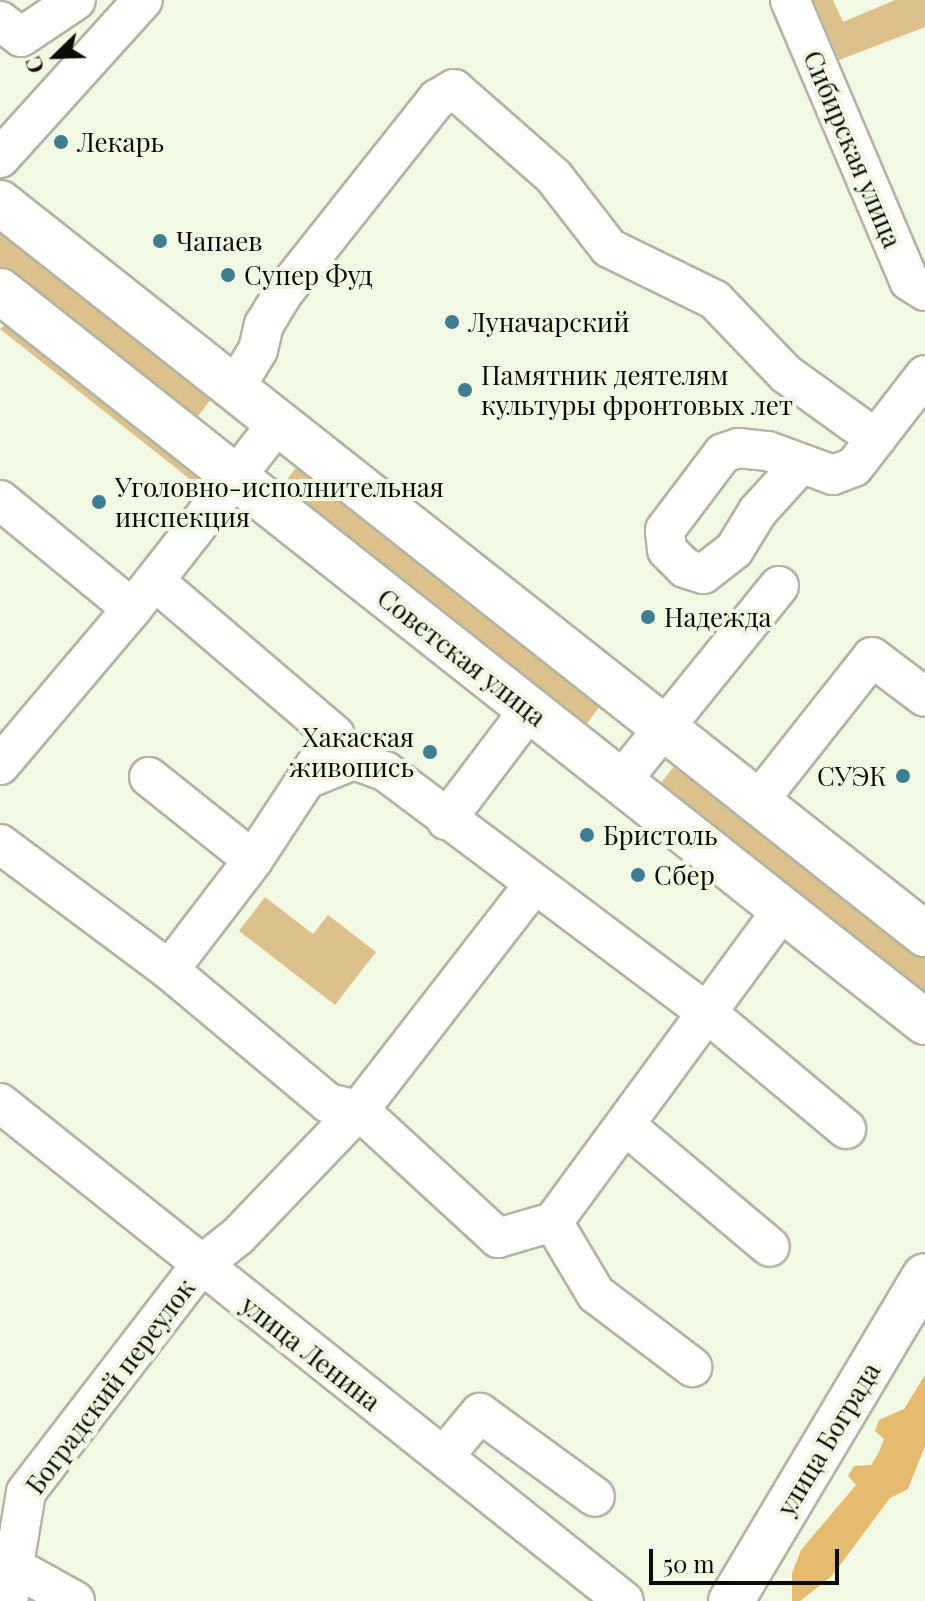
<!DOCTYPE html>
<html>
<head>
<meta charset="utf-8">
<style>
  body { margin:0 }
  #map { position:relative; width:925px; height:1601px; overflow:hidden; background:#f1f8e3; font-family:"Playfair Display",serif }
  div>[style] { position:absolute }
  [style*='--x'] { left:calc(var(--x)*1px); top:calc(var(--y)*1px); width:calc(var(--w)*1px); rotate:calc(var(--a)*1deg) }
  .green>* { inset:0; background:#dec08b }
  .forest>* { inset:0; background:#e6bb6d }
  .roads { filter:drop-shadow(2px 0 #b0b6a3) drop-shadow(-2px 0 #b0b6a3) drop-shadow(0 2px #b0b6a3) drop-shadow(0 -2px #b0b6a3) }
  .minor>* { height:38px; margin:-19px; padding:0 19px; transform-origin:19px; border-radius:19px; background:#fff }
  .major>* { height:44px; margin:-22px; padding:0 22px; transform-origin:22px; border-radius:22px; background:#fff }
  .dots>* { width:22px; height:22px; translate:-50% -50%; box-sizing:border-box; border:4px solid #f1f8e3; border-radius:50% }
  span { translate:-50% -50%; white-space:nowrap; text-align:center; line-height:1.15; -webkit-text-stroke:8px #f1f8e3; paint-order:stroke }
  .poi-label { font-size:26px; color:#0a0c06 }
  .left { translate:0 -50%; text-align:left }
  .right { translate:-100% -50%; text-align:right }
  .street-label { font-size:26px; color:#0a0c06 }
  .north { position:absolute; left:16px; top:16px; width:80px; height:80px; -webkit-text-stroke:6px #f1f8e3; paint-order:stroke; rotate:247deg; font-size:22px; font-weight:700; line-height:32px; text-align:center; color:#0a0c06 }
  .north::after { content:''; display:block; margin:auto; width:28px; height:36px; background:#0a0c06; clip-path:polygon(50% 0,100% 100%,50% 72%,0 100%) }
  .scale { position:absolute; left:649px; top:1549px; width:190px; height:36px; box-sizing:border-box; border:4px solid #0a0c06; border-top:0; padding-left:10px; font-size:24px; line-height:28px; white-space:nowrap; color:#0a0c06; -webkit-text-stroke:6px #f1f8e3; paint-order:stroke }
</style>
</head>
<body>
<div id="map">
  <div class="green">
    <div style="clip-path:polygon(813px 0,833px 0,843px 22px,895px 0,925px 0,925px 27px,839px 60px)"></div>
    <div style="clip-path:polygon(0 225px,215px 394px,192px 424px,0 274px)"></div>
    <div style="clip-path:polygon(11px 320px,207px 482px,205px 491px,0 329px)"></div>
    <div style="clip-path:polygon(301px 461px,606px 698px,582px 730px,276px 494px)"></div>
    <div style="clip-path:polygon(682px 756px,925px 953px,925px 1006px,657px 788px)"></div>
    <div style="clip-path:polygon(265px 897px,313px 934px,328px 915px,376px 952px,335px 1005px,239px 931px)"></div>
  </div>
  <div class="forest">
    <div style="clip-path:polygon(925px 1375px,925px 1446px,908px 1489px,890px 1498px,832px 1576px,800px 1601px,792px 1601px,792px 1573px,801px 1550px,856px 1485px,848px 1476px,854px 1466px,871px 1465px,878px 1454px,884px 1439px,875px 1431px,879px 1420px,904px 1409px)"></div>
  </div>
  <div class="roads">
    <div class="minor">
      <div style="--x:790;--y:0;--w:305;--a:67"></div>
      <div style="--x:909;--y:281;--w:19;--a:32"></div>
      <div style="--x:0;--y:21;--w:26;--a:37"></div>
      <div style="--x:21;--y:37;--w:66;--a:-33.9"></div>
      <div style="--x:0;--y:158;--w:213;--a:-47.9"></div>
      <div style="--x:234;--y:389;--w:46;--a:-58.4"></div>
      <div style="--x:258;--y:350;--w:26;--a:-77"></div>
      <div style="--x:264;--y:325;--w:39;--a:-59"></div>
      <div style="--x:284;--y:292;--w:246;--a:-51.6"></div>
      <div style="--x:437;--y:99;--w:20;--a:-30"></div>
      <div style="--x:454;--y:89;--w:133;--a:41.3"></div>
      <div style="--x:554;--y:177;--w:90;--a:52.2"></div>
      <div style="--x:609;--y:248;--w:118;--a:26.1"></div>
      <div style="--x:715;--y:300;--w:103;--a:46.2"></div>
      <div style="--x:786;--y:374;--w:111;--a:35.8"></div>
      <div style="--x:799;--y:466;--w:61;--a:132.3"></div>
      <div style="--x:758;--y:511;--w:46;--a:121.6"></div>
      <div style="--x:734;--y:550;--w:39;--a:142"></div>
      <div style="--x:703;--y:574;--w:19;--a:-162"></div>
      <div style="--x:685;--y:568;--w:25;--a:-135"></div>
      <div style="--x:667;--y:550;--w:20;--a:-96"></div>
      <div style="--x:665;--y:530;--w:96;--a:-53"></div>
      <div style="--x:723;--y:453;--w:16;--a:-18"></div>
      <div style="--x:738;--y:448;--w:30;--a:6"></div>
      <div style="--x:768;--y:451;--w:69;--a:20.3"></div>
      <div style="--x:833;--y:475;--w:22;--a:-21"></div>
      <div style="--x:854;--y:467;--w:116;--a:-52.3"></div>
      <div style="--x:0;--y:500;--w:171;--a:39.5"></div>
      <div style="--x:0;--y:765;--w:204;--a:-49.8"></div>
      <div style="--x:132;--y:609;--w:235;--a:-51.9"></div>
      <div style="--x:149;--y:777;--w:133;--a:38.6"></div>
      <div style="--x:253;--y:860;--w:149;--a:-56.7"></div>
      <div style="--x:335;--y:735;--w:237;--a:-139.5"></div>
      <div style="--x:309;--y:778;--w:48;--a:-21.8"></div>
      <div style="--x:354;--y:760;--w:33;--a:20"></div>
      <div style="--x:385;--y:771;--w:400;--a:36.9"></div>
      <div style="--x:705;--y:1011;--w:184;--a:39.9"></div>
      <div style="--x:621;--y:781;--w:251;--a:-51"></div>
      <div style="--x:759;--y:800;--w:182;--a:-51.7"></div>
      <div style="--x:872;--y:657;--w:66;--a:37"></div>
      <div style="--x:446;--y:820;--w:139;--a:-52.9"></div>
      <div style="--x:0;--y:844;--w:211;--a:36.7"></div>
      <div style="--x:169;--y:970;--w:138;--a:-52.6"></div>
      <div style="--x:169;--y:970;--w:207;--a:39.9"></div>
      <div style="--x:328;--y:1103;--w:32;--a:13"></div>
      <div style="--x:359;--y:1110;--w:189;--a:42.6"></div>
      <div style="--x:498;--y:1238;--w:57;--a:-16.2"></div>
      <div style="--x:553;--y:1222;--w:388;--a:-53.7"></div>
      <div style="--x:0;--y:1103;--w:798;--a:38.59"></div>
      <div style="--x:625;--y:1125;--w:189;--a:40.1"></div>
      <div style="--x:553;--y:1222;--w:84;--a:59.2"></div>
      <div style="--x:596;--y:1294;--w:121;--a:37.2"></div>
      <div style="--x:444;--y:1456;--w:56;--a:-50.1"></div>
      <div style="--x:480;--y:1413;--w:142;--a:36.1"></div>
      <div style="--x:0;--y:1559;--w:86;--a:29.2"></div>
      <div style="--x:8;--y:1601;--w:110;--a:-80.6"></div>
      <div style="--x:26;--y:1492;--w:285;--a:-52.4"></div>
      <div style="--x:200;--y:1266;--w:48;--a:-38.3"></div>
      <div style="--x:238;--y:1236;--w:175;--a:-46.2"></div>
      <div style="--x:359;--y:1110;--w:284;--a:-52.2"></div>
    </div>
    <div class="major">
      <div style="--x:0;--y:203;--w:1179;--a:38.32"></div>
      <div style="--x:0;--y:291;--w:1179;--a:38.32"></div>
      <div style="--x:731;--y:1601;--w:378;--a:-59.2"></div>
    </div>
  </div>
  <div class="dots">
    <div style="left:61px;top:142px;background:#3e7d92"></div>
    <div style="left:160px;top:241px;background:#3e7d92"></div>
    <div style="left:228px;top:275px;background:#3e7d92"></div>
    <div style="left:452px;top:322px;background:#3e7d92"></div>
    <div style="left:465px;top:390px;background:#3e7d92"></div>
    <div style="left:99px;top:502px;background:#3e7d92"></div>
    <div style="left:648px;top:617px;background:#3e7d92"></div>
    <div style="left:430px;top:752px;background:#3e7d92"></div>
    <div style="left:903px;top:776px;background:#3e7d92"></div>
    <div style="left:587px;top:835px;background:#3e7d92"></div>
    <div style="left:638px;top:875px;background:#3e7d92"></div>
  </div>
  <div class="poi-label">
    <span class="left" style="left:77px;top:142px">Лекарь</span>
    <span class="left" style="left:176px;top:241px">Чапаев</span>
    <span class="left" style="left:244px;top:275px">Супер Фуд</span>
    <span class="left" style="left:468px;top:322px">Луначарский</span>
    <span class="left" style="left:481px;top:390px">Памятник деятелям<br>культуры фронтовых лет</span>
    <span class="left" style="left:115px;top:502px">Уголовно-исполнительная<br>инспекция</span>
    <span class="left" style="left:664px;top:617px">Надежда</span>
    <span class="right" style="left:414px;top:752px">Хакаская<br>живопись</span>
    <span class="right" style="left:887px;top:776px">СУЭК</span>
    <span class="left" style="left:603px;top:835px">Бристоль</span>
    <span class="left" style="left:654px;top:875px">Сбер</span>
  </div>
  <div class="street-label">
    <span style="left:853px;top:149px;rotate:67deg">Сибирская улица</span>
    <span style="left:462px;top:657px;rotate:38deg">Советская улица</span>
    <span style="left:311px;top:1353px;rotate:38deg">улица Ленина</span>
    <span style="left:110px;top:1386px;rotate:-53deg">Боградский переулок</span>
    <span style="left:828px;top:1439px;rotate:-59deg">улица Бограда</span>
  </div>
  <div class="north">С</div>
  <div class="scale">50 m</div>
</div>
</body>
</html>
